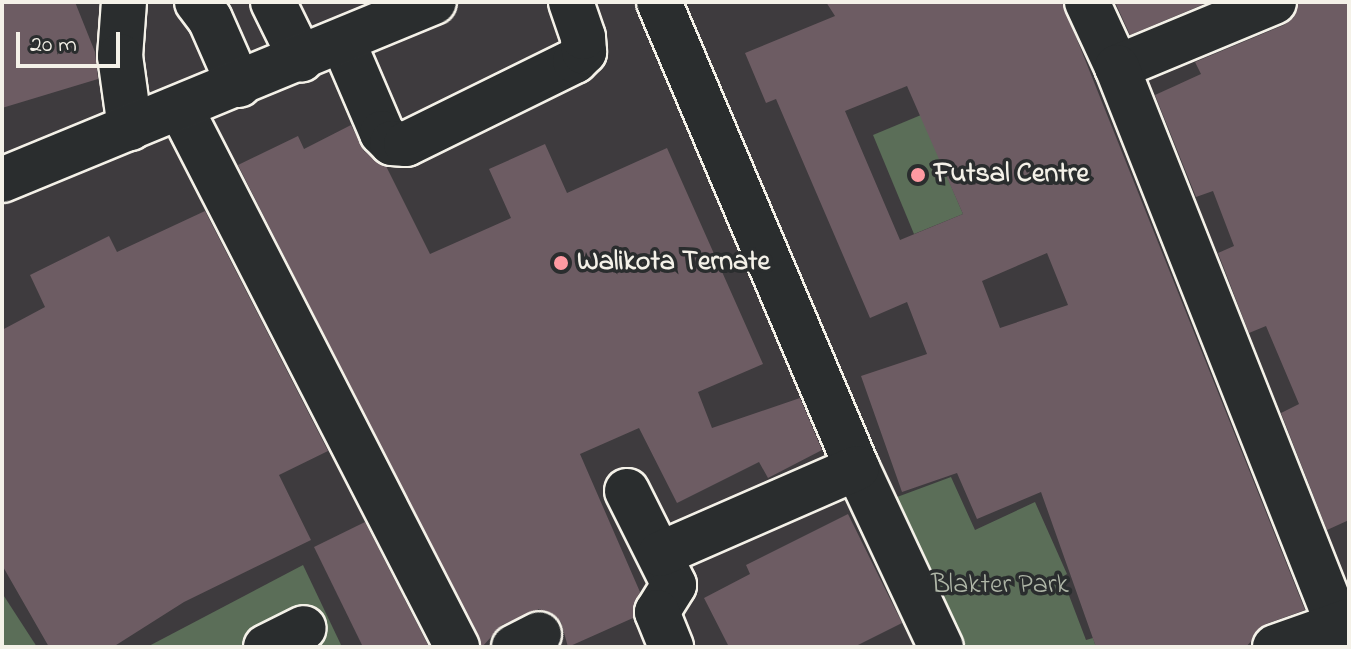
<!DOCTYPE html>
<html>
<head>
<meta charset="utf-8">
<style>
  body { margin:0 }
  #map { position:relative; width:1351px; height:649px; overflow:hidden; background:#3e3b3e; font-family:"Indie Flower",sans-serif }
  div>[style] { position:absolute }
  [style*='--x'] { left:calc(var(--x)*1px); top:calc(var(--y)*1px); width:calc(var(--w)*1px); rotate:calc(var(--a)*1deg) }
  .green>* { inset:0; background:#5b6e58 }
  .building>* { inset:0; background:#6d5c63 }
  .roads { filter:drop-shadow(2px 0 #f4f1e8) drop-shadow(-2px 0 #f4f1e8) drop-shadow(0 2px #f4f1e8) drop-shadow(0 -2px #f4f1e8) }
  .minor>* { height:44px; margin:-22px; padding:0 22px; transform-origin:22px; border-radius:22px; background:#2a2d2e }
  .dots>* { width:22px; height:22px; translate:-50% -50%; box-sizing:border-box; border:4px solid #2a2d2e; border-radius:50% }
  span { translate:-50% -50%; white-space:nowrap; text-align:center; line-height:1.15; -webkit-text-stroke:7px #2a2d2e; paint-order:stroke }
  .poi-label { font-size:28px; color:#f4f1e8; font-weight:700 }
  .left { translate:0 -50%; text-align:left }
  .park-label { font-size:28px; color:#afb6a7 }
  .frame { position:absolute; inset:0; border:4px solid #f4f1e8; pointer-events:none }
  .scale { position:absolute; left:16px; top:32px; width:104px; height:36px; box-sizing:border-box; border:4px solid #f4f1e8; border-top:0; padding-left:10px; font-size:24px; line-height:28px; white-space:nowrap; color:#f4f1e8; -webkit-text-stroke:6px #2a2d2e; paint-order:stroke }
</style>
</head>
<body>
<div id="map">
  <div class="green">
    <div style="clip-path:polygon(921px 115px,963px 214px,914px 234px,873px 135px)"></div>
    <div style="clip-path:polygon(951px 477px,975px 530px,1035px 502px,1067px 574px,1062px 577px,1086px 640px,1093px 638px,1096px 647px,959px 647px,889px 500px)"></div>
    <div style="clip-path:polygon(303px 565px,342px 647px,147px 647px)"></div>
    <div style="clip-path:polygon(2px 593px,37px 647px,2px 647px)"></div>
  </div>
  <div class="building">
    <div style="clip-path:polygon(2px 2px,75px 2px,95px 52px,98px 79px,2px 108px)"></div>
    <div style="clip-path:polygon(evenodd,826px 2px,1062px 2px,1305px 610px,1266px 624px,1246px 647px,1096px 647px,1041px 492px,977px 519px,957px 473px,902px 492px,861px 376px,927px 354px,907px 302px,870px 318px,776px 99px,766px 103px,745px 53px,835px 16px,826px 2px,907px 86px,963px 214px,900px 240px,845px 111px,907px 86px,826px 2px,1047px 253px,1068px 305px,1000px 328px,982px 281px,1047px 253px)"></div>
    <div style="clip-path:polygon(1115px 2px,1209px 2px,1130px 35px)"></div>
    <div style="clip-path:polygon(1298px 2px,1349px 2px,1349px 520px,1327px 530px,1281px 413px,1299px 404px,1266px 326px,1249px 333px,1218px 253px,1234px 246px,1213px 191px,1196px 197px,1155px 95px,1201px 74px,1195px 62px,1284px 25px,1294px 17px)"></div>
    <div style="clip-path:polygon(351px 125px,364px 151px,386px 166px,430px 254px,511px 218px,489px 169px,545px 144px,567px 193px,667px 148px,763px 364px,698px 392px,712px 428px,800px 398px,822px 450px,768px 478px,759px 462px,677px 503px,639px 428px,580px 454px,640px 592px,633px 618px,568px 647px,561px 622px,539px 609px,502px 625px,482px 647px,238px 165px,298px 136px,304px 149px)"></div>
    <div style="clip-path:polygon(205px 211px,328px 451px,279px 475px,311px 540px,184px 602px,113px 647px,49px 647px,2px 565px,2px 330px,45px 307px,30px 275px,109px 236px,117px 252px)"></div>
    <div style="clip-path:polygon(848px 514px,902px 623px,854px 647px,729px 647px,704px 598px,750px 574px,746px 565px)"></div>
    <div style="clip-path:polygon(365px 522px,429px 647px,363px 647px,314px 547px)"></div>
  </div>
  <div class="roads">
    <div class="minor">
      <div style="--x:124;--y:2;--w:54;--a:94.2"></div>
      <div style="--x:120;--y:56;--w:73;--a:82.1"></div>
      <div style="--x:197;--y:2;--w:21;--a:53"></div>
      <div style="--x:210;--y:19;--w:72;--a:66.3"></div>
      <div style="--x:273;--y:2;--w:64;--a:63.8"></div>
      <div style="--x:659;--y:2;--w:506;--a:66.98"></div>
      <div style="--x:857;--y:468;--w:198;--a:64.9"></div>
      <div style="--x:1087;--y:2;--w:72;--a:65.2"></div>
      <div style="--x:1274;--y:2;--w:170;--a:157.5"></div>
      <div style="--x:1117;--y:67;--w:600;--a:68.39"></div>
      <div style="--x:343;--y:42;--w:99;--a:66.8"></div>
      <div style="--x:382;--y:133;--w:14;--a:45"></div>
      <div style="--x:392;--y:143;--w:14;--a:4"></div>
      <div style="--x:406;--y:144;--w:188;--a:-26.2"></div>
      <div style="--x:575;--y:61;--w:13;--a:-45"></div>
      <div style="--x:584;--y:52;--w:15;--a:-94"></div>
      <div style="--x:583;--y:37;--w:37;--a:-109"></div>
      <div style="--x:181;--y:109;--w:605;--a:62.84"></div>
      <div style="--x:2;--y:180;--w:467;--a:-22.4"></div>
      <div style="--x:627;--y:491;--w:105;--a:63.4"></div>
      <div style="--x:674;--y:585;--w:32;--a:122"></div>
      <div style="--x:657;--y:612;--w:38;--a:68"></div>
      <div style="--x:660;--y:554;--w:215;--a:-23.6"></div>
      <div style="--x:266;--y:647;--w:42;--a:-26.6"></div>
      <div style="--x:514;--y:647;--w:28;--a:-27"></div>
      <div style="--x:1275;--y:647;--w:78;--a:-19.4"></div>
    </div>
  </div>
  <div class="dots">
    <div style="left:918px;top:175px;background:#ff9aa2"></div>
    <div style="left:561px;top:263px;background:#ff9aa2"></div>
  </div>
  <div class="poi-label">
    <span class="left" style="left:934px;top:175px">Futsal Centre</span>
    <span class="left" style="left:577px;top:263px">Walikota Ternate</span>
  </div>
  <div class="park-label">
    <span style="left:1000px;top:586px">Blakter Park</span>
  </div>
  <div class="frame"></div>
  <div class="scale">20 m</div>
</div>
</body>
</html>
